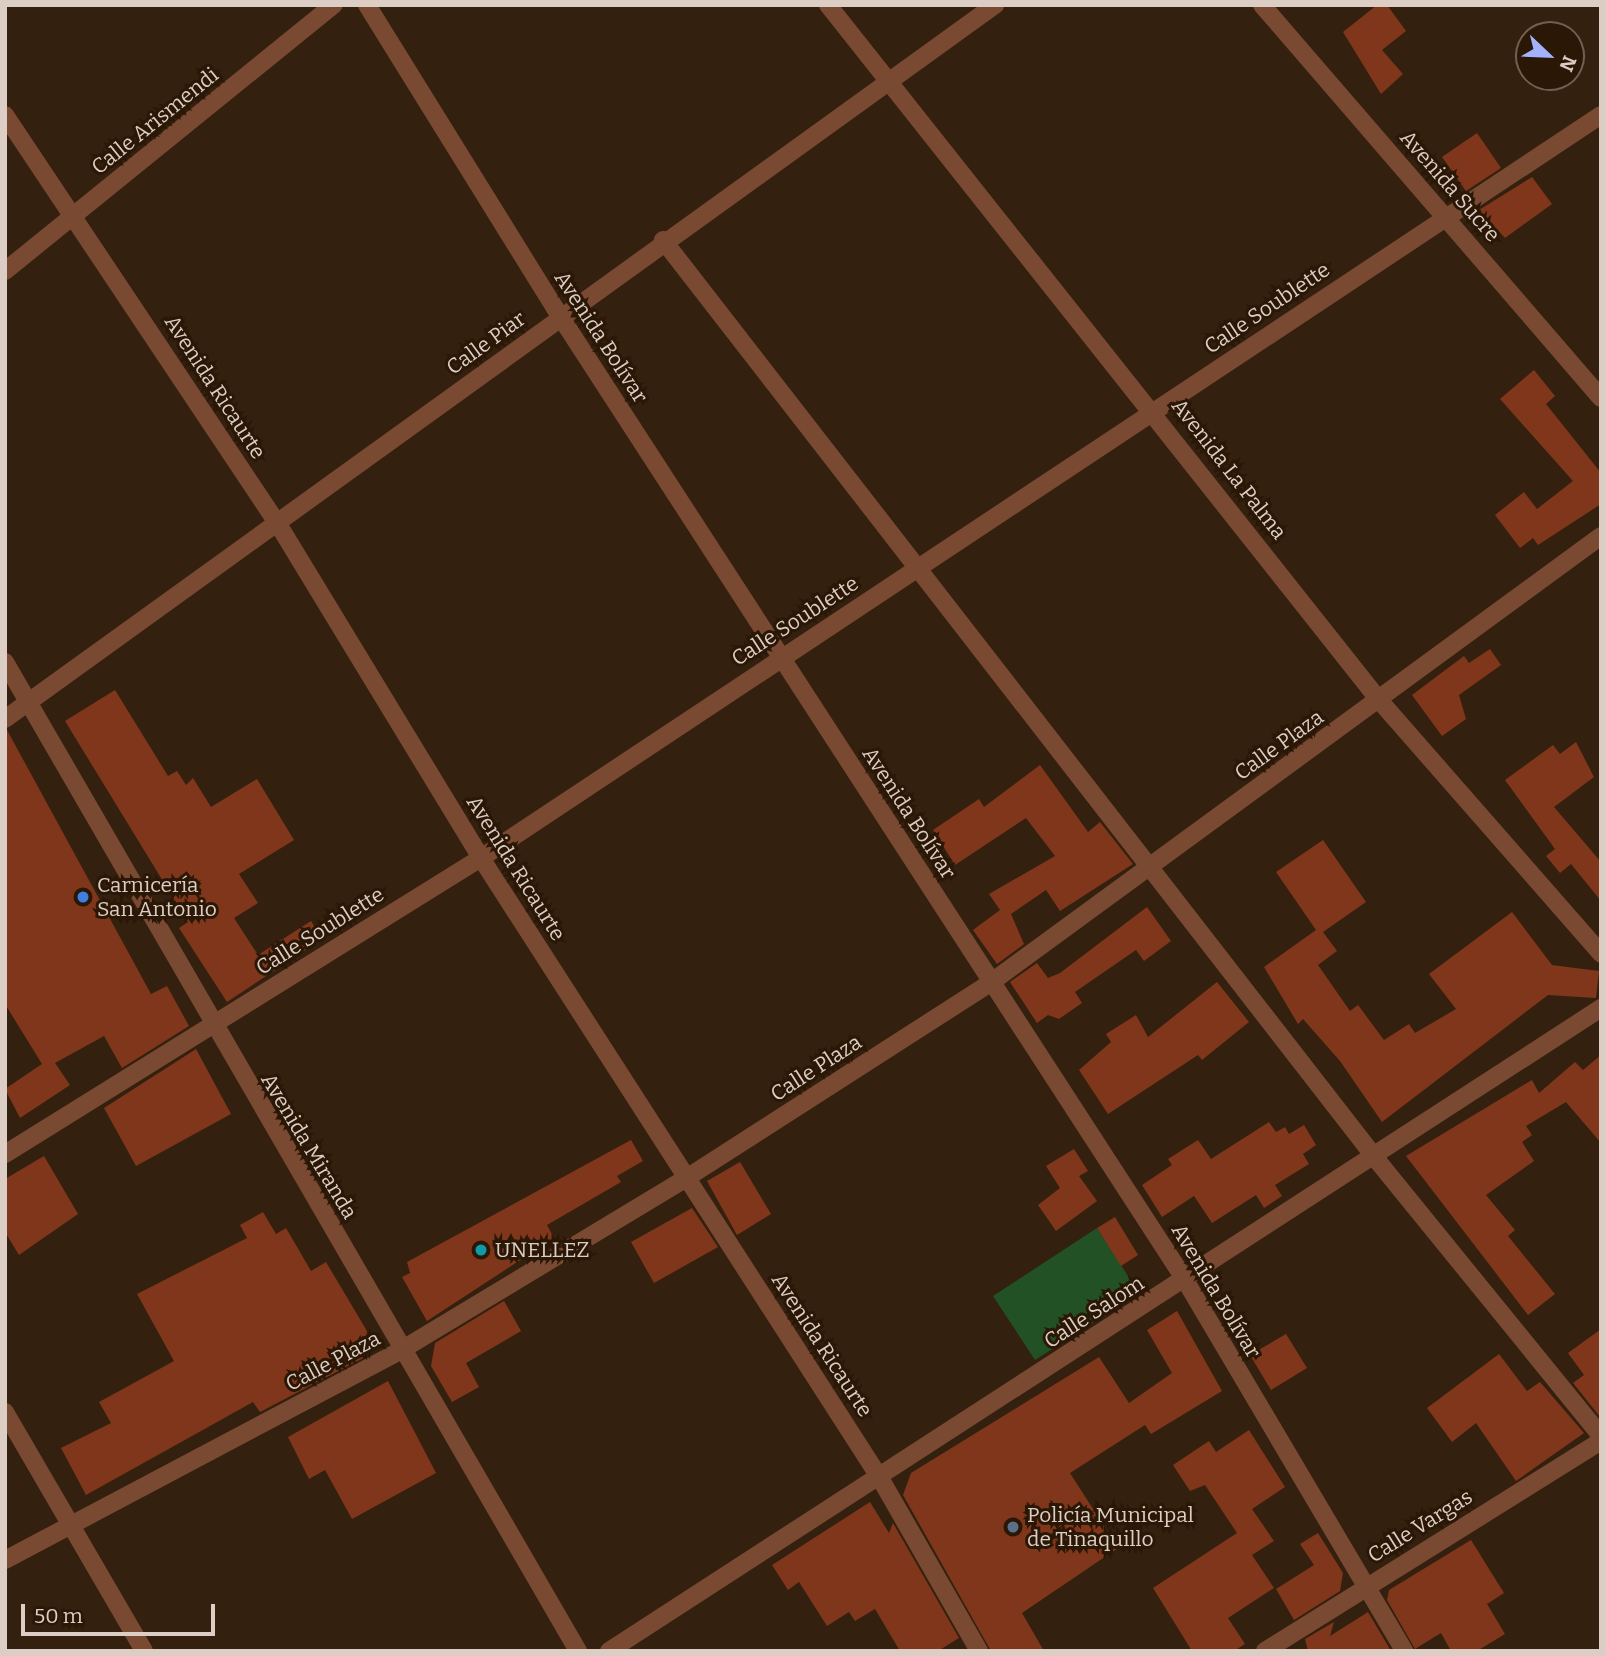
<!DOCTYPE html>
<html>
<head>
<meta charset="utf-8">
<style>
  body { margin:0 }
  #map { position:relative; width:1606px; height:1656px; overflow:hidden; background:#34200f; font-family:Bitter,serif }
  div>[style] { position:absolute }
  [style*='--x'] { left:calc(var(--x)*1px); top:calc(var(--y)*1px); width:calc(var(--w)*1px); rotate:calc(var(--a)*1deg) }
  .green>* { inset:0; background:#215125 }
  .building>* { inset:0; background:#80361b }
  .minor>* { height:18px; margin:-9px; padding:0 9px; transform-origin:9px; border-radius:9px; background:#7a4932 }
  .tertiary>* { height:18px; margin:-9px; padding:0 9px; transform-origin:9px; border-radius:9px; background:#7a4932 }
  .dots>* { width:19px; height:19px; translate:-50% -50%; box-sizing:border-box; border:4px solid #2a1706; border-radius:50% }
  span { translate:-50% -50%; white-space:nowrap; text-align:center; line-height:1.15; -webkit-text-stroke:6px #2a1706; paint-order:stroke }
  .street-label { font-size:21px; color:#dccec4 }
  .poi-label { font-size:21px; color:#dccec4 }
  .left { translate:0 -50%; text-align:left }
  .frame { position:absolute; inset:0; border:7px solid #dccec4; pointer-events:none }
  .north { position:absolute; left:1515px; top:21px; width:70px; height:70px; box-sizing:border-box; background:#2a1706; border:2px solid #716052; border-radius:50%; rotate:113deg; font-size:19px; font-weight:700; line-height:28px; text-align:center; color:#dccec4 }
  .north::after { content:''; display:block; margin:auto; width:24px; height:32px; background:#a2b2fd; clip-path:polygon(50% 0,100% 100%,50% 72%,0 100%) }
  .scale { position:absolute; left:21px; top:1604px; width:194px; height:32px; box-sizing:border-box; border:4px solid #dccec4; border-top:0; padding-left:9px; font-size:21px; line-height:24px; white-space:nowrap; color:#dccec4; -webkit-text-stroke:5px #2a1706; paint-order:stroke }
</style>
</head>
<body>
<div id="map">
  <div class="green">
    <div style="clip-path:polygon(1097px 1228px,1139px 1293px,1035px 1360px,993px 1296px)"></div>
  </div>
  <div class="building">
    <div style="clip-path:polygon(1377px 5px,1387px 5px,1406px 31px,1382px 50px,1403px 74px,1381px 94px,1343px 32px)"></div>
    <div style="clip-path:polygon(1477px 133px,1501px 168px,1466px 191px,1442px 157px)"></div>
    <div style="clip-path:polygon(1532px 177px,1552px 204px,1505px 238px,1479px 210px)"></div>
    <div style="clip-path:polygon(1534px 370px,1555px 396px,1546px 404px,1601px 473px,1601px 504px,1538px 545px,1533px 538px,1520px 548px,1495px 515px,1524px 492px,1537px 509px,1573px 481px,1500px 399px)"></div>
    <div style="clip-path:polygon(1490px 649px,1501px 665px,1459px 695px,1466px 719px,1442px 736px,1412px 695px,1464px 656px,1469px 663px)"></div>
    <div style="clip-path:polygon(115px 690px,168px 776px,177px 771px,186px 785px,193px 778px,211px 807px,257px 779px,294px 840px,239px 874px,258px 903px,234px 918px,258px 955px,311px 921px,322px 939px,227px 1002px,179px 928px,188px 922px,65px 721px)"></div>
    <div style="clip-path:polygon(7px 730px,151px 994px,167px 986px,189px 1026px,122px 1068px,104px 1036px,55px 1063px,70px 1085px,20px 1118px,5px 1089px,42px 1064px,5px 1004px)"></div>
    <div style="clip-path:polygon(1576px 742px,1594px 777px,1554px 807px,1601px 862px,1601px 901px,1571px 864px,1560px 873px,1546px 856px,1555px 849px,1505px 780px,1553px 745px,1560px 754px)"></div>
    <div style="clip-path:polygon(1040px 765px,1088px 832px,1100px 822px,1133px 864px,1060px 911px,1046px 890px,1011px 914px,1024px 944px,997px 964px,973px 930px,1000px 910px,989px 894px,1055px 856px,1026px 818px,955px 865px,933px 830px,979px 799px,984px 807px)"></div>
    <div style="clip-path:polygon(1323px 840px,1366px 902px,1323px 932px,1337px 951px,1318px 965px,1350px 1011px,1358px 1005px,1384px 1040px,1409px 1024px,1415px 1033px,1456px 1009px,1429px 974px,1512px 912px,1552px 965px,1599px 971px,1596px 998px,1548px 995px,1382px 1122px,1340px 1061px,1303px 1019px,1298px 1024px,1264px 967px,1316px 930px,1276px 872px)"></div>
    <div style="clip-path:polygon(1147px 907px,1171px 941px,1144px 961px,1136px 950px,1075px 992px,1082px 1003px,1059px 1019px,1048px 1015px,1037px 1023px,1010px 982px,1037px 963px,1048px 978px,1060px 973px)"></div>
    <div style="clip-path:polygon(1217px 982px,1249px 1022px,1202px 1060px,1198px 1055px,1108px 1114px,1079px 1070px,1111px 1042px,1106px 1034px,1136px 1015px,1148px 1037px)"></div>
    <div style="clip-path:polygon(196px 1049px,231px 1114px,136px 1166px,104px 1108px)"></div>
    <div style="clip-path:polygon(1601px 1055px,1601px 1143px,1566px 1102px,1526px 1126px,1532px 1135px,1522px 1142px,1534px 1161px,1486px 1195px,1515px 1230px,1508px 1236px,1555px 1294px,1528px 1315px,1406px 1156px,1532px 1080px,1539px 1093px,1575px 1062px,1583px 1070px)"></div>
    <div style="clip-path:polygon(1269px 1122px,1276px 1132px,1285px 1127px,1289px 1134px,1304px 1125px,1316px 1145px,1303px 1154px,1309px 1164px,1275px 1185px,1282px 1196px,1264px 1208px,1256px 1195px,1212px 1223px,1194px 1196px,1162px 1217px,1142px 1185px,1172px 1165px,1168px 1159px,1198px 1140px,1211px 1159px)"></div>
    <div style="clip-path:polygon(631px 1140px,643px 1161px,617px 1176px,621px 1182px,547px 1225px,554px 1238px,427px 1321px,402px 1277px,410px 1273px,407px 1262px)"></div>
    <div style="clip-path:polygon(1074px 1149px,1088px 1171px,1079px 1176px,1097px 1201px,1056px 1231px,1038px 1205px,1060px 1188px,1046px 1166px)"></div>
    <div style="clip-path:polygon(44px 1156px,78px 1214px,19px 1255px,5px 1232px,5px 1179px)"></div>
    <div style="clip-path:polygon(740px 1162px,771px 1214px,737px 1235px,707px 1181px)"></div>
    <div style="clip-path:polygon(692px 1208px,718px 1247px,654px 1283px,631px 1242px)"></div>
    <div style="clip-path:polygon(263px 1212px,276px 1234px,286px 1228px,311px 1271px,326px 1262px,367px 1331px,363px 1358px,260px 1412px,253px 1402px,86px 1495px,61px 1448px,111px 1423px,99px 1402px,174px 1361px,137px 1294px,247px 1238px,240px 1225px)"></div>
    <div style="clip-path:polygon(1115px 1217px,1138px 1255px,1121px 1266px,1097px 1228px)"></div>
    <div style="clip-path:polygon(504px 1301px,521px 1331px,466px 1363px,479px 1387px,452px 1402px,431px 1366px,435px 1343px)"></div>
    <div style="clip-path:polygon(1177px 1311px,1222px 1391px,1151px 1434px,1145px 1425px,1070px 1473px,1118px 1548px,1022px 1613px,1044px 1651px,991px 1651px,903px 1495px,911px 1473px,1099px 1357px,1129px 1403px,1172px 1373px,1147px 1330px)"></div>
    <div style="clip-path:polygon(1601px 1329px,1601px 1418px,1573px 1383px,1584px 1375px,1568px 1353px)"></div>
    <div style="clip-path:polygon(1286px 1334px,1307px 1368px,1271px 1390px,1250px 1355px)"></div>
    <div style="clip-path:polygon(1499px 1354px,1527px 1391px,1540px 1382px,1584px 1433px,1516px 1481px,1476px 1423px,1452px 1442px,1427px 1408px)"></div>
    <div style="clip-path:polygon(388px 1381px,436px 1473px,352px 1519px,325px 1470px,309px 1479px,288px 1437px)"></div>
    <div style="clip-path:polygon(1249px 1430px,1285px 1487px,1252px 1509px,1274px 1541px,1252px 1555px,1274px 1588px,1228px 1618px,1245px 1644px,1234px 1651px,1192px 1651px,1153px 1588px,1237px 1533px,1205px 1485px,1190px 1491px,1173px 1465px,1209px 1441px,1216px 1452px)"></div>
    <div style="clip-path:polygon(870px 1502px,889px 1533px,893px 1523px,959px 1638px,938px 1651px,900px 1651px,875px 1609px,855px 1621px,849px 1612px,827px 1626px,799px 1582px,788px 1590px,772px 1565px)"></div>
    <div style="clip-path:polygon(1318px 1533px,1343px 1573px,1340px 1591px,1294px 1620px,1276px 1589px,1314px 1565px,1300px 1544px)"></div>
    <div style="clip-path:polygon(1471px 1540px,1504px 1593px,1487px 1604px,1505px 1634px,1477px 1651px,1451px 1651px,1441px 1633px,1415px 1649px,1387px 1600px,1389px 1590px)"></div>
    <div style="clip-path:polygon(1368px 1612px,1391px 1651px,1308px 1651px,1305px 1639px,1334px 1622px,1330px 1636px)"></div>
  </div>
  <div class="minor">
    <div style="--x:367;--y:5;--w:366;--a:58.2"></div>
    <div style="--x:560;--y:316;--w:1149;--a:57.04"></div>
    <div style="--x:1185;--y:1280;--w:431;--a:59.4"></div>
    <div style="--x:828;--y:5;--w:887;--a:51.59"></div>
    <div style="--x:1379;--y:700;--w:337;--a:48.8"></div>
    <div style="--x:1262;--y:5;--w:519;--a:49.22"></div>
    <div style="--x:5;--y:115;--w:492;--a:56.3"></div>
    <div style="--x:278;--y:524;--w:391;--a:58.7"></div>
    <div style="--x:481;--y:858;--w:737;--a:57.24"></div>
    <div style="--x:880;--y:1478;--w:199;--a:60.2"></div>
    <div style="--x:663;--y:240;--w:1163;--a:52.19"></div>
    <div style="--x:1376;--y:1159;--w:357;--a:50.9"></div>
    <div style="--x:5;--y:271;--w:423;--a:-39"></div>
    <div style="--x:5;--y:719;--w:1221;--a:-35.8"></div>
    <div style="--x:5;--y:1154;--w:561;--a:-31.88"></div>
    <div style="--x:481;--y:858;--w:1344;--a:-33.56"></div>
    <div style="--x:5;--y:1560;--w:450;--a:-27.9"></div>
    <div style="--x:403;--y:1349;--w:333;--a:-31.1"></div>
    <div style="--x:688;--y:1177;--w:363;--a:-32.7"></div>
    <div style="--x:993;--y:981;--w:753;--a:-36.2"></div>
    <div style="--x:609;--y:1651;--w:1182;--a:-32.95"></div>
  </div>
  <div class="tertiary">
    <div style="--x:5;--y:662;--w:1143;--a:59.91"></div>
    <div style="--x:5;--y:1412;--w:276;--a:59.8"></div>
    <div style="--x:1265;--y:1651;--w:396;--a:-32"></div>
  </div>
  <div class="dots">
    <div style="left:83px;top:897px;background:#3f7fe0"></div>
    <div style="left:481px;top:1250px;background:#0f9aa8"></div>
    <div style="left:1013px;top:1527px;background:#5c6f8a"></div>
  </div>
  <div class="street-label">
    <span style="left:155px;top:121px;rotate:-39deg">Calle Arismendi</span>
    <span style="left:1450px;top:186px;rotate:49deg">Avenida Sucre</span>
    <span style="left:1267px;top:308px;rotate:-34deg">Calle Soublette</span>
    <span style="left:601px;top:337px;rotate:57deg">Avenida Bolívar</span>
    <span style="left:486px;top:343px;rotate:-36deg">Calle Piar</span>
    <span style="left:215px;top:387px;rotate:57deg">Avenida Ricaurte</span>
    <span style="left:1229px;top:469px;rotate:52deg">Avenida La Palma</span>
    <span style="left:795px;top:621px;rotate:-33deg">Calle Soublette</span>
    <span style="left:1279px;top:745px;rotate:-36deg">Calle Plaza</span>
    <span style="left:909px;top:813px;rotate:57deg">Avenida Bolívar</span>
    <span style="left:516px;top:868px;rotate:58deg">Avenida Ricaurte</span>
    <span style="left:320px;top:931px;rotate:-32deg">Calle Soublette</span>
    <span style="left:816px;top:1068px;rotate:-33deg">Calle Plaza</span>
    <span style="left:309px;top:1146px;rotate:59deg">Avenida Miranda</span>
    <span style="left:1216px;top:1291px;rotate:59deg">Avenida Bolívar</span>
    <span style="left:1094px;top:1312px;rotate:-33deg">Calle Salom</span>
    <span style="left:822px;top:1345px;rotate:57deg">Avenida Ricaurte</span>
    <span style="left:333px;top:1361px;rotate:-28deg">Calle Plaza</span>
    <span style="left:1420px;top:1526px;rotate:-32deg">Calle Vargas</span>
  </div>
  <div class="poi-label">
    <span class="left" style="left:97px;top:897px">Carnicería<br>San Antonio</span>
    <span class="left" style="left:495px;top:1250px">UNELLEZ</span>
    <span class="left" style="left:1027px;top:1527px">Policía Municipal<br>de Tinaquillo</span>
  </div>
  <div class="frame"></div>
  <div class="north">N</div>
  <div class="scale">50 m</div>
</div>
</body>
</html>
